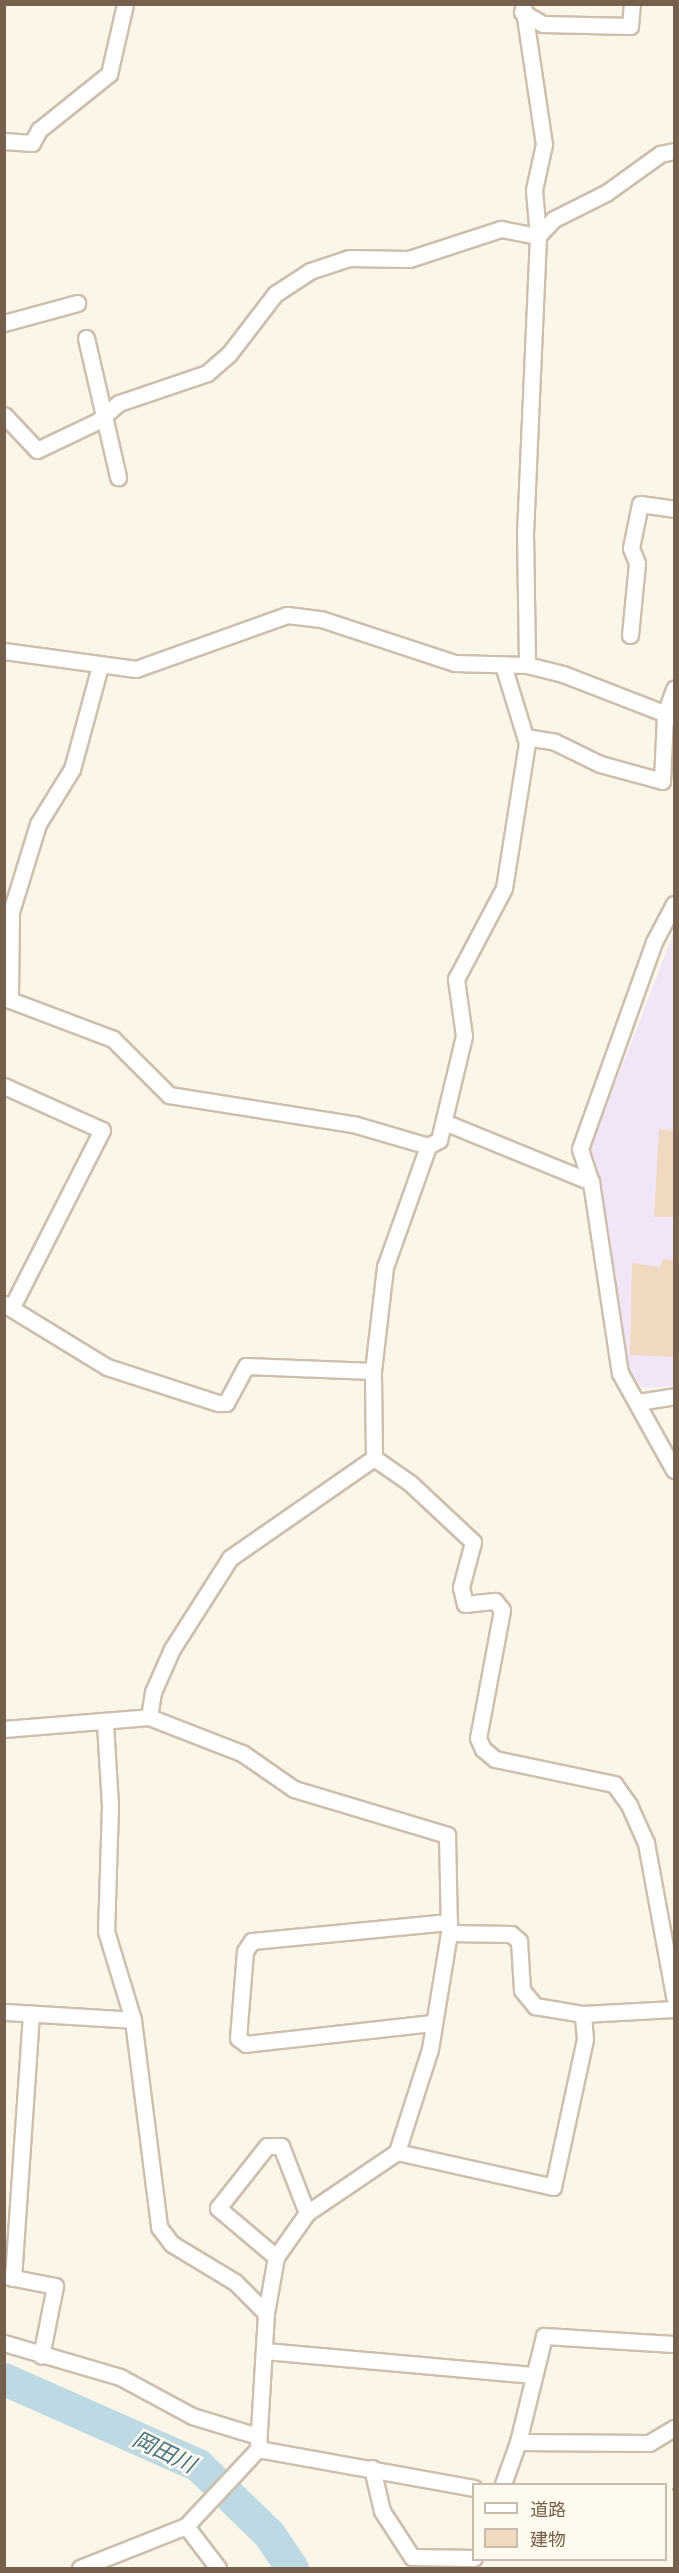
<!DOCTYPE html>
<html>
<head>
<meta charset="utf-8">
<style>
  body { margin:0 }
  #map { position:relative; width:679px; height:2573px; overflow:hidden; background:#fbf6e8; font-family:Quicksand,"Noto Sans JP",sans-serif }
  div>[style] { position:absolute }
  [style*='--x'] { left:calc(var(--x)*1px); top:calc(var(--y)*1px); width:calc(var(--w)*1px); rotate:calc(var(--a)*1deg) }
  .education>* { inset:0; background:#f3e5f8 }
  .river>* { height:33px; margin:-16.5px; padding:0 16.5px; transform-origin:16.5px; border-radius:16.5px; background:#bddae4 }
  .building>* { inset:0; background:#f0d9c1 }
  .path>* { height:3px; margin-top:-1.5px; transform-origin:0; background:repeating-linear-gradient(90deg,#d5bca4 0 1.5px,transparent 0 6px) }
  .roads { filter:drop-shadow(2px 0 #cdbfae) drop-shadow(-2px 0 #cdbfae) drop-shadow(0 2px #cdbfae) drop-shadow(0 -2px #cdbfae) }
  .minor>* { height:15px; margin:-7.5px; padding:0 7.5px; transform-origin:7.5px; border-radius:7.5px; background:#fff }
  span { translate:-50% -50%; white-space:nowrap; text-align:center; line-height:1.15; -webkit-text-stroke:5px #fefaee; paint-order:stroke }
  .water-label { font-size:22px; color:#477586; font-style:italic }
  .frame { position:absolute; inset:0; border:6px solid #755f4d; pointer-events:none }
  .legend { position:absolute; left:472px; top:2483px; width:195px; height:78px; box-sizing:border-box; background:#fefaee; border:2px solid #c7bcae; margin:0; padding:8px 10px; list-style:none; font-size:18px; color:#755f4d }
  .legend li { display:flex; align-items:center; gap:12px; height:30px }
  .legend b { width:30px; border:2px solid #c7bcae }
</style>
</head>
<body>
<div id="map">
  <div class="education">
    <div style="clip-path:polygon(674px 932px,674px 1386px,642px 1388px,626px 1367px,599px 1176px,590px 1149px)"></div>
  </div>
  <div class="river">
    <div style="--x:4;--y:2379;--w:212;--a:23.9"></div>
    <div style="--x:198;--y:2465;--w:99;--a:44.2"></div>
    <div style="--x:269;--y:2534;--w:41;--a:55.9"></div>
  </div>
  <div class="building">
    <div style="clip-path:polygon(659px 1129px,674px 1131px,674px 1217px,654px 1217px)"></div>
    <div style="clip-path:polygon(663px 1259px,674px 1260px,674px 1357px,630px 1355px,632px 1263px,660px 1267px)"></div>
  </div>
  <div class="path">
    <div style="--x:666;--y:2489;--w:8;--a:0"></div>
  </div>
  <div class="roads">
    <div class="minor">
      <div style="--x:523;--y:4;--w:142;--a:81.5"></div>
      <div style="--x:544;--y:144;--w:47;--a:102.3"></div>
      <div style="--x:534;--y:190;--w:46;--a:85"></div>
      <div style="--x:538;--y:236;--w:297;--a:92.5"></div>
      <div style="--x:525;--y:533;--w:132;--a:89.1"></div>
      <div style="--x:522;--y:12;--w:24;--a:30"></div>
      <div style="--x:543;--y:24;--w:87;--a:1.3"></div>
      <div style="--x:630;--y:26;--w:22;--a:-85"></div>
      <div style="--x:4;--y:141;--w:28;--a:4"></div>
      <div style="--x:32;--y:143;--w:15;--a:-62"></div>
      <div style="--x:39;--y:130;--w:90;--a:-38.7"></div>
      <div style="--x:109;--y:74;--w:72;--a:-77.1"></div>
      <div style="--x:538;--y:236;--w:23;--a:-47"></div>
      <div style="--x:554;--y:219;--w:58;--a:-26.6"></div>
      <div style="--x:606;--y:193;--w:67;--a:-35.8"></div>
      <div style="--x:660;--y:154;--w:14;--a:-12"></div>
      <div style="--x:4;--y:323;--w:76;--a:-15.3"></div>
      <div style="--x:86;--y:338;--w:143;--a:77"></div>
      <div style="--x:4;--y:415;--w:48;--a:46.7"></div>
      <div style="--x:37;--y:450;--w:68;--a:-25.4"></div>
      <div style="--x:98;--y:421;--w:28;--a:-41"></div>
      <div style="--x:119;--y:403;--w:93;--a:-18.8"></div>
      <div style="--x:207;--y:373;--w:29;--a:-41"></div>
      <div style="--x:229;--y:354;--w:76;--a:-52.5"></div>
      <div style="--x:275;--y:294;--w:42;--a:-33.3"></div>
      <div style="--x:310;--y:271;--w:41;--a:-18.4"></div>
      <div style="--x:349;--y:258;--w:60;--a:1"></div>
      <div style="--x:409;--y:259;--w:97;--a:-18.1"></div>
      <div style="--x:501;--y:229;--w:38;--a:11"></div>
      <div style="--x:630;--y:635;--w:72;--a:-84.4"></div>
      <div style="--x:637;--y:563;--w:16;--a:-112"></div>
      <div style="--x:631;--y:548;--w:45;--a:-78.4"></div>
      <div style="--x:640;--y:504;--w:34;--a:8"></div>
      <div style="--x:4;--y:651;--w:133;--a:7.8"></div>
      <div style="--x:136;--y:669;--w:160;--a:-19.7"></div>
      <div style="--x:287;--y:615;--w:34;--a:7"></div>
      <div style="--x:321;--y:619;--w:141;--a:18.2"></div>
      <div style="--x:455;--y:663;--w:72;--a:1.6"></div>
      <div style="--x:527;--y:665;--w:37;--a:14"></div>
      <div style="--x:563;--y:674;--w:119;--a:21.2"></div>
      <div style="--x:100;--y:666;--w:107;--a:105.2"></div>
      <div style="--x:72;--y:769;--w:65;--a:121.7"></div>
      <div style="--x:38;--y:824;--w:92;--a:107.1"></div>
      <div style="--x:11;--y:912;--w:88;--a:90.7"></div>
      <div style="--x:10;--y:1000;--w:110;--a:20.7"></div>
      <div style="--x:113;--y:1039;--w:79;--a:45"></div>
      <div style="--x:169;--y:1095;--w:186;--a:9"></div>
      <div style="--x:353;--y:1124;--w:78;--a:16.3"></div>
      <div style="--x:525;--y:737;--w:30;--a:9"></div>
      <div style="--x:555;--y:742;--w:50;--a:26.1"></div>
      <div style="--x:600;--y:764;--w:64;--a:15.3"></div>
      <div style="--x:662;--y:781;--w:67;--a:-87.4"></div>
      <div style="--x:665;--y:714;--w:27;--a:-70"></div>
      <div style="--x:674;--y:904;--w:43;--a:117.8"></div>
      <div style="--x:654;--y:942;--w:220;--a:109.7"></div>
      <div style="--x:580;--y:1149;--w:35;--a:72"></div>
      <div style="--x:591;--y:1182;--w:193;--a:81.4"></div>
      <div style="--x:620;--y:1373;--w:111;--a:60.9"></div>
      <div style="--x:4;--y:1086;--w:107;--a:24.2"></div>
      <div style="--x:102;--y:1130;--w:199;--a:117"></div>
      <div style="--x:444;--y:1122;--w:159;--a:22.2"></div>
      <div style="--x:4;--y:1304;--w:121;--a:31.5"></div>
      <div style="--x:107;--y:1367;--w:117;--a:18"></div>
      <div style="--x:218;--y:1403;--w:8;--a:0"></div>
      <div style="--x:226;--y:1403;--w:42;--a:-61.6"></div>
      <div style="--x:246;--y:1366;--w:127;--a:2.3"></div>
      <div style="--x:638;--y:1402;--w:36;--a:-9"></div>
      <div style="--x:374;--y:1458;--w:87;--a:-90.7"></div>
      <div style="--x:373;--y:1371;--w:105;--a:-83.4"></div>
      <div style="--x:385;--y:1267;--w:128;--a:-70.4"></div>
      <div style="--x:428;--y:1146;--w:13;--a:-29"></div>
      <div style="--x:439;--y:1140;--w:107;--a:-76.5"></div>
      <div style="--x:464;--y:1036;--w:58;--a:-98"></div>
      <div style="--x:456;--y:979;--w:103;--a:-62.2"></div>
      <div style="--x:504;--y:888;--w:147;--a:-81"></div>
      <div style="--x:527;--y:743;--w:82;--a:-107.1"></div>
      <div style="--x:374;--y:1458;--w:44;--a:34.8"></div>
      <div style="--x:410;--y:1483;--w:86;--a:43.1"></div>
      <div style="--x:473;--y:1542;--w:47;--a:104.9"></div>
      <div style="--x:461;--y:1587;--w:17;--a:77"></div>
      <div style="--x:465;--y:1604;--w:30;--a:-6"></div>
      <div style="--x:495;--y:1601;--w:11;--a:52"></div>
      <div style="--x:502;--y:1610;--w:130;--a:100.6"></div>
      <div style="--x:478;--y:1738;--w:12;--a:66"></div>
      <div style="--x:483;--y:1749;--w:16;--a:40"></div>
      <div style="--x:495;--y:1759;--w:122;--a:11.9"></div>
      <div style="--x:614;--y:1784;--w:26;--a:54"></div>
      <div style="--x:629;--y:1805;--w:42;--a:65.9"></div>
      <div style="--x:646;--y:1843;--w:156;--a:79.6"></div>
      <div style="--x:149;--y:1717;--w:25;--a:-81"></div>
      <div style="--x:153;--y:1692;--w:47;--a:-66.2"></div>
      <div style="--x:172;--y:1649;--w:108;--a:-57.5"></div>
      <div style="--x:230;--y:1558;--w:175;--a:-34.8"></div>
      <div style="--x:105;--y:1724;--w:82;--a:86.5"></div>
      <div style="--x:110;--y:1806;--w:125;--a:91.8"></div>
      <div style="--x:106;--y:1931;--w:93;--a:73.1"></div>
      <div style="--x:133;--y:2020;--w:209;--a:82.8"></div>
      <div style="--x:159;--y:2227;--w:21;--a:53"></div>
      <div style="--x:172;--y:2244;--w:74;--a:31.1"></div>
      <div style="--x:235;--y:2282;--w:44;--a:45"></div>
      <div style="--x:4;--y:1729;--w:145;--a:-4.7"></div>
      <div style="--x:149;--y:1717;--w:100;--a:21.2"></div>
      <div style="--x:242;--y:1753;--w:63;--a:34.7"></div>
      <div style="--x:294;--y:1789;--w:160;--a:16.7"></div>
      <div style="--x:447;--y:1835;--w:98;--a:88.8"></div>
      <div style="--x:449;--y:1933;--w:118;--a:99.3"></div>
      <div style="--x:430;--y:2049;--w:108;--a:107.8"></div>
      <div style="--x:397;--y:2152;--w:109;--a:145.9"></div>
      <div style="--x:307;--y:2213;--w:54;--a:125.2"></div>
      <div style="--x:276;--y:2257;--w:57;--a:100.1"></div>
      <div style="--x:266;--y:2313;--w:136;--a:93.4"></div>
      <div style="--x:258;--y:2449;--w:105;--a:133.1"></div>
      <div style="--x:186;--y:2526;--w:114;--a:158.4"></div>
      <div style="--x:449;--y:1933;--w:62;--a:0.9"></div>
      <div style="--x:511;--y:1934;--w:11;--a:41"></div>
      <div style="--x:519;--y:1941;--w:49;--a:86.5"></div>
      <div style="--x:522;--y:1990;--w:21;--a:51"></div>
      <div style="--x:535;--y:2006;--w:49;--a:9.5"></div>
      <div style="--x:583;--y:2014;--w:91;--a:-3.1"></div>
      <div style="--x:4;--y:2012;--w:129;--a:3.5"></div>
      <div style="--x:432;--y:2023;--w:187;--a:173.6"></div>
      <div style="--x:246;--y:2044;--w:10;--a:-143"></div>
      <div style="--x:238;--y:2038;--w:87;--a:-85.4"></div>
      <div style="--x:245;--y:1951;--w:12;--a:-55"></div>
      <div style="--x:252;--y:1941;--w:198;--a:-5.5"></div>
      <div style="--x:397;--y:2152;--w:160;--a:12.6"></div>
      <div style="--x:553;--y:2187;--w:151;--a:-77.8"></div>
      <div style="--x:585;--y:2039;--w:25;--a:-95"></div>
      <div style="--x:276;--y:2257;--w:76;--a:-139.8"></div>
      <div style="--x:218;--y:2208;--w:79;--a:-51.7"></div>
      <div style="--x:267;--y:2146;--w:14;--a:0"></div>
      <div style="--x:281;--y:2146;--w:72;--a:68.8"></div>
      <div style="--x:4;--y:2276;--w:52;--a:11.1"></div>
      <div style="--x:55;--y:2286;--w:71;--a:101.3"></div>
      <div style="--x:13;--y:2278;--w:265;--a:-86.1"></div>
      <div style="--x:4;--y:2343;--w:121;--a:16.3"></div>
      <div style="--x:120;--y:2377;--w:82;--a:28.4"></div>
      <div style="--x:192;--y:2416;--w:69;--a:16.9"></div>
      <div style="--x:264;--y:2351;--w:271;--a:5.1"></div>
      <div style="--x:518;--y:2442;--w:109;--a:-76.2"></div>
      <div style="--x:544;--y:2336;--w:130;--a:3.5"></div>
      <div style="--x:258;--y:2449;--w:219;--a:10.2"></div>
      <div style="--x:372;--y:2468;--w:44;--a:76.9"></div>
      <div style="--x:382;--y:2511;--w:55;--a:56.9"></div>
      <div style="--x:412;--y:2557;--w:62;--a:0.9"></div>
      <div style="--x:503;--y:2484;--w:45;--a:-70.3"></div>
      <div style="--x:518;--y:2442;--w:131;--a:0.4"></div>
      <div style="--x:649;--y:2443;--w:29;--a:-31"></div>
      <div style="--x:186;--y:2526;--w:53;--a:52.7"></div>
    </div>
  </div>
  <div class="water-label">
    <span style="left:164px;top:2452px;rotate:26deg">岡田川</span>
  </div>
  <div class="frame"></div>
  <ul class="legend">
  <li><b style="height:8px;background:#fff"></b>道路</li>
  <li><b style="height:16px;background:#f0d9c1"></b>建物</li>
  </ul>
</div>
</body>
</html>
